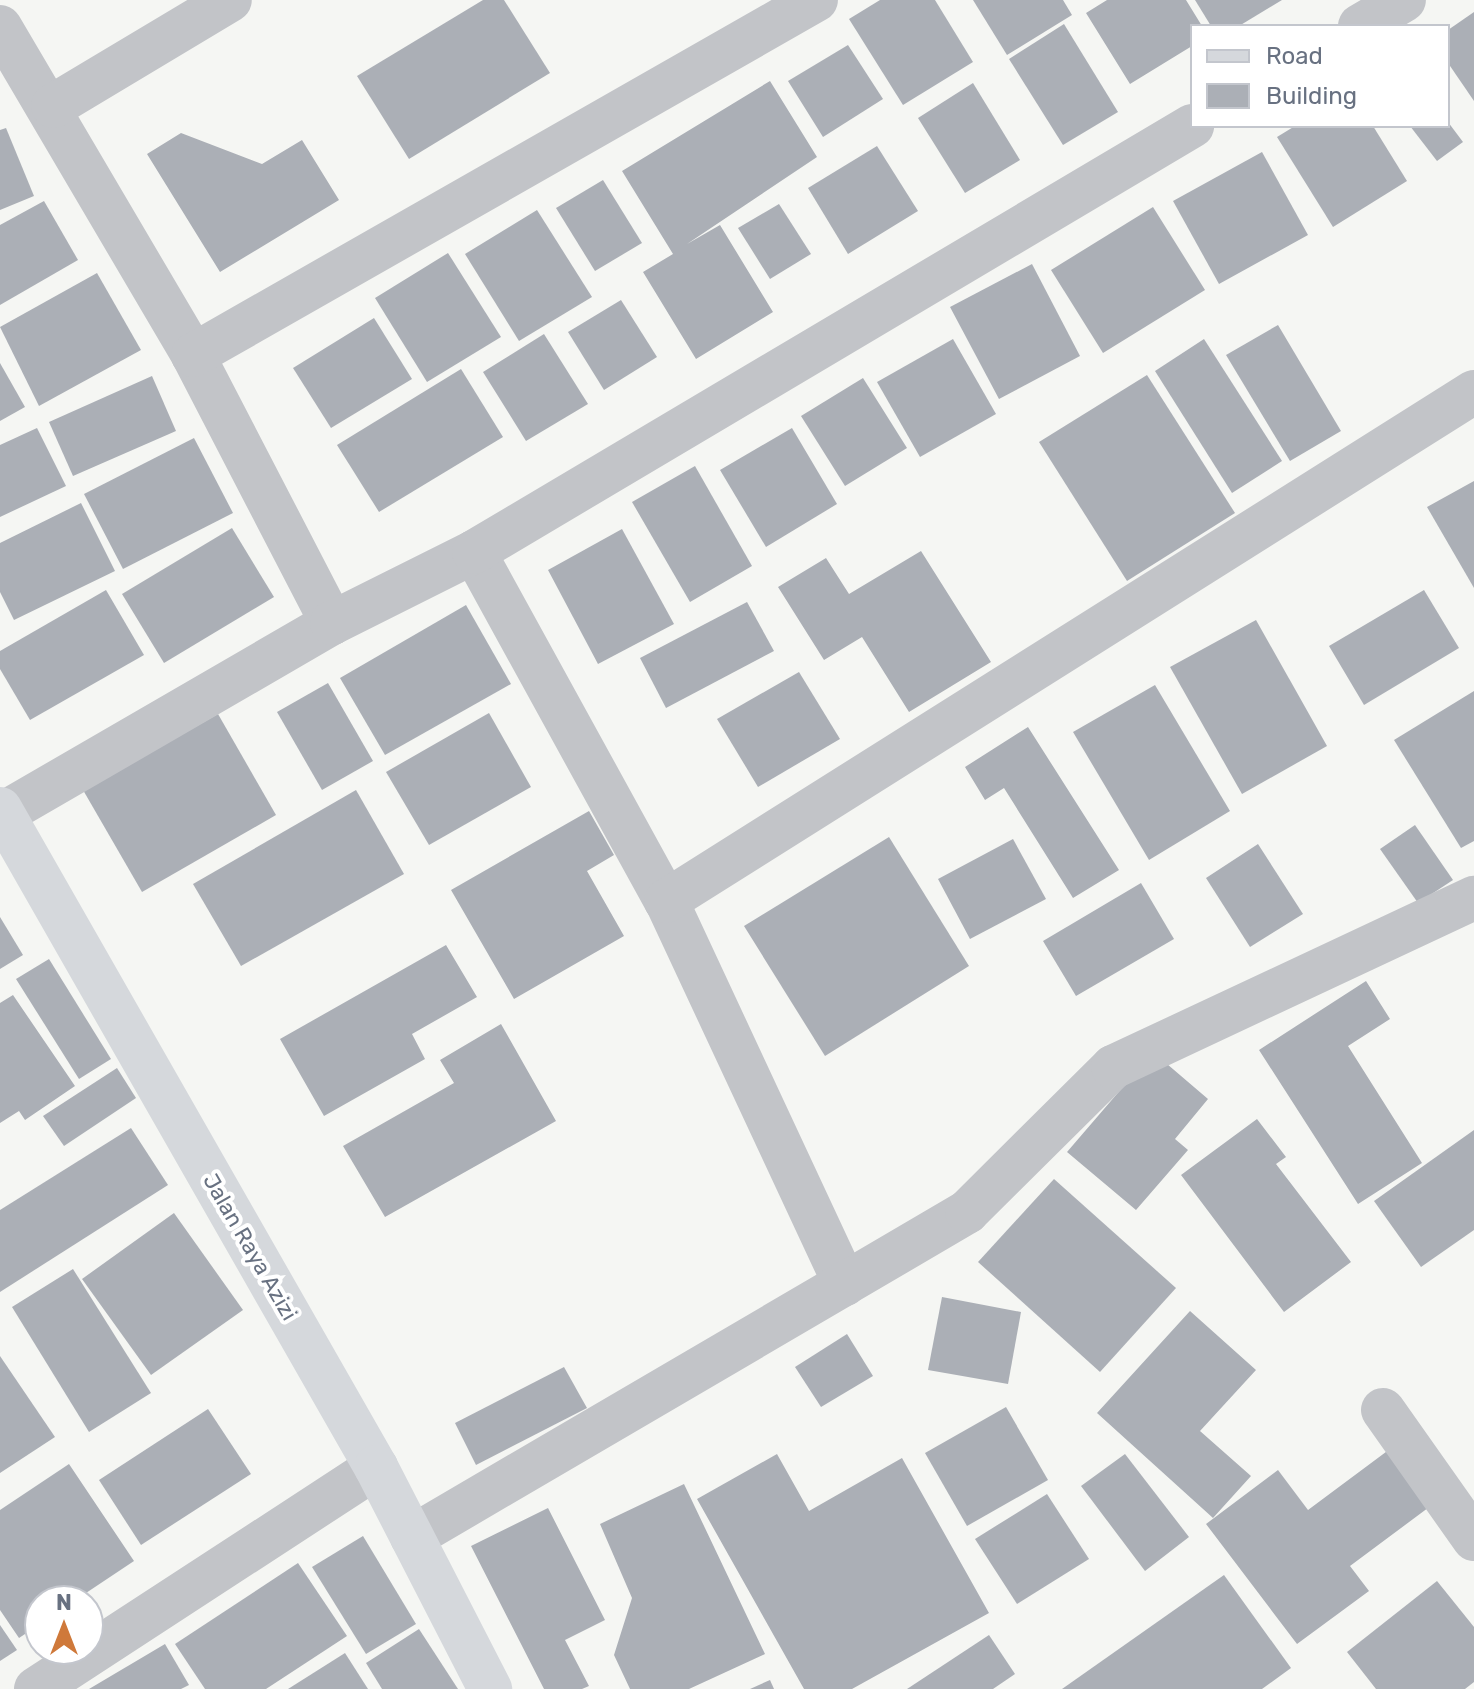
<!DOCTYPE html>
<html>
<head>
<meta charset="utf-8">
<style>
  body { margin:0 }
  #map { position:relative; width:1474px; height:1689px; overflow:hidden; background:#f5f6f3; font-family:Rubik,sans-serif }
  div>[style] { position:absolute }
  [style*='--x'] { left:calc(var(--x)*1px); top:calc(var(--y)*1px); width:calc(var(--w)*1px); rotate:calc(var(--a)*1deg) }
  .building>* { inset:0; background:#abafb6 }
  .street>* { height:44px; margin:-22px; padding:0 22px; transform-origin:22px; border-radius:22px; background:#c2c4c8 }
  .secondary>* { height:44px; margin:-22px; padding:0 22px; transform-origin:22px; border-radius:22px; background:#d5d8dc }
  span { translate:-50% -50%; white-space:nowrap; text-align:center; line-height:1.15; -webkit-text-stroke:8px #fff; paint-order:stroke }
  .street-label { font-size:22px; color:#687181 }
  .legend { position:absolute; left:1190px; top:24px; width:260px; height:104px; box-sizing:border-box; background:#fff; border:2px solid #c3c6cd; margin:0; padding:10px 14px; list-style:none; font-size:24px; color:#687181 }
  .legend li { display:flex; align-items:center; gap:16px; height:40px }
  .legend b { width:40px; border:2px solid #c3c6cd }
  .north { position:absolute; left:24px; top:1585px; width:80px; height:80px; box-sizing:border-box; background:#fff; border:2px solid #c3c6cd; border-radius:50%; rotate:0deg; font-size:22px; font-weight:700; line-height:32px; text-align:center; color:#687181 }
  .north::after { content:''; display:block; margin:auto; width:28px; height:36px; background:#cf793a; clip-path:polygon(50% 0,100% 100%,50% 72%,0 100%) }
</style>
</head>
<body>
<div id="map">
  <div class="building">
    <div style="clip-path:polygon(483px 0,504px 0,550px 73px,409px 159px,357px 76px)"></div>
    <div style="clip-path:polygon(880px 0,935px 0,973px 62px,903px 105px,849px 19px)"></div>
    <div style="clip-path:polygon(973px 0,1063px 0,1072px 15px,1007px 55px)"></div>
    <div style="clip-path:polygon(1107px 0,1186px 0,1202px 26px,1192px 26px,1192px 46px,1130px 84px,1086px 13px)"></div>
    <div style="clip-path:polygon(1195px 0,1282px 0,1239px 26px,1211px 26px)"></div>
    <div style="clip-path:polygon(1474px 12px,1474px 101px,1448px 63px,1448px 30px)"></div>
    <div style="clip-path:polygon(1064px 24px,1118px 112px,1063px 145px,1009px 59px)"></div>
    <div style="clip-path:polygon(848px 45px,883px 99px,823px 137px,788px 81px)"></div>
    <div style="clip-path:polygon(770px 81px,817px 157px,687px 244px,720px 225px,773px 312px,696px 359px,643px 272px,673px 254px,622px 171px)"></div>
    <div style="clip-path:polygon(973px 83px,1020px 160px,965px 193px,918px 118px)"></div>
    <div style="clip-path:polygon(1448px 122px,1463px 142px,1437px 161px,1410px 126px)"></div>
    <div style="clip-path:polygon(1295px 126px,1373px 126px,1407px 181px,1333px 227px,1277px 137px)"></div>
    <div style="clip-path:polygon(6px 128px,34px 196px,0 210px,0 130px)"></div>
    <div style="clip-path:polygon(181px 133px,262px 164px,302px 140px,339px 200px,220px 272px,147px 154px)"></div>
    <div style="clip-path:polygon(877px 146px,918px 211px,848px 254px,808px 188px)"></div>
    <div style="clip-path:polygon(1262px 152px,1308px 235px,1219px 284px,1173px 201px)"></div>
    <div style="clip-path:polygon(603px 180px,642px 243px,595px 271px,556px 208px)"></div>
    <div style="clip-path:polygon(44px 201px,78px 260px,0 305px,0 225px)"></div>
    <div style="clip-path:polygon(779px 204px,811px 254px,770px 279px,738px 228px)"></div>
    <div style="clip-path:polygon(1153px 207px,1205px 290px,1103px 353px,1051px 270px)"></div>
    <div style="clip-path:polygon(537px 210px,592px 297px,519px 341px,465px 254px)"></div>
    <div style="clip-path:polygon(448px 253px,501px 337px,427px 382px,375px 298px)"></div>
    <div style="clip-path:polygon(1032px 264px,1080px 356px,999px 399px,950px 307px)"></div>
    <div style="clip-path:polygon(97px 273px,141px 350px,39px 406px,0 327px)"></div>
    <div style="clip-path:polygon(621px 300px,657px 357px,604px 390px,568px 332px)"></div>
    <div style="clip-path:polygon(374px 318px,412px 379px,331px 428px,293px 368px)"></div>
    <div style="clip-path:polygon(1278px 325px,1341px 431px,1290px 461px,1226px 355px)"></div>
    <div style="clip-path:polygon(544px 334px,588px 404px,526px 441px,483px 372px)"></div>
    <div style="clip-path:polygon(953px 339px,996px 414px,920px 457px,877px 382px)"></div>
    <div style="clip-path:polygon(1204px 339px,1282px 461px,1232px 493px,1155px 371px)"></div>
    <div style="clip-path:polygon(0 363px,25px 407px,0 421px)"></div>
    <div style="clip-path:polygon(461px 369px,503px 437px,379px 512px,337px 445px)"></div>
    <div style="clip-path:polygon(1147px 375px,1235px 513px,1127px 581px,1039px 442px)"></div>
    <div style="clip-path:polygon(152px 376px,176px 431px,73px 476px,49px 422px)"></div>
    <div style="clip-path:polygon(863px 378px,907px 448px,845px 486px,801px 416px)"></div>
    <div style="clip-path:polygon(37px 428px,66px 486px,0 517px,0 445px)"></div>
    <div style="clip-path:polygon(792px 428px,837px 504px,766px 547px,720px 470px)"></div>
    <div style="clip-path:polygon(194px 438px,233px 513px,123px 569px,84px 494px)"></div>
    <div style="clip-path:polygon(695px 466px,752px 566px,690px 602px,632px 502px)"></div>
    <div style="clip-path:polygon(1474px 481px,1474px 588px,1427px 507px)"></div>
    <div style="clip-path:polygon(81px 503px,115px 571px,14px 620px,0 592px,0 543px)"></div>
    <div style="clip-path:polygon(232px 528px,274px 597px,164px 663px,122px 594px)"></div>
    <div style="clip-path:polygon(622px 529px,674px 624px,598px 664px,548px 570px)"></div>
    <div style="clip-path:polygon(921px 551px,991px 662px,909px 712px,862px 637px,824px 660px,778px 587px,826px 558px,849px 594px)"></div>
    <div style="clip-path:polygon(106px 590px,144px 655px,30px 720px,0 669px,0 651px)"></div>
    <div style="clip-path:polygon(1424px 590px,1459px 648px,1364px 705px,1329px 646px)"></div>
    <div style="clip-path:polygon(747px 602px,774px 651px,666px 708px,640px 658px)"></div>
    <div style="clip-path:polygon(466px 605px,511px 684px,385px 755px,340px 678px)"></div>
    <div style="clip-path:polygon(1256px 620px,1327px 746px,1242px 794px,1170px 667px)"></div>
    <div style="clip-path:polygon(799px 672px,840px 739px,758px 787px,717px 719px)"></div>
    <div style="clip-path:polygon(328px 683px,373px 761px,322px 790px,277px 712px)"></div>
    <div style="clip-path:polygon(1155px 685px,1230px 811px,1149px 860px,1073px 732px)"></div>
    <div style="clip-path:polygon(1474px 691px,1474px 841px,1461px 848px,1394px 740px)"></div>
    <div style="clip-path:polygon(489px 713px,531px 787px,429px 845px,386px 772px)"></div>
    <div style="clip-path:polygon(218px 714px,276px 815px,142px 892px,83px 790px)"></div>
    <div style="clip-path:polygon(1028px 727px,1119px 870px,1073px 898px,1004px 788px,985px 800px,965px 767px)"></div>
    <div style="clip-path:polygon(356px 790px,404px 874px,241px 966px,193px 884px)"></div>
    <div style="clip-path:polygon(589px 811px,614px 855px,587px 871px,624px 936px,514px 999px,451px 890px)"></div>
    <div style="clip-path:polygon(1415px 825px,1453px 880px,1418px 903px,1380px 849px)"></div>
    <div style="clip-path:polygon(889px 837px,969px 966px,825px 1056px,744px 926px)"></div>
    <div style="clip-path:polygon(1013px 839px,1046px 899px,970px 939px,938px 879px)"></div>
    <div style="clip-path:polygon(1258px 844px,1303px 914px,1250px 947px,1206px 878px)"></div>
    <div style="clip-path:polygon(1141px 883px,1174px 939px,1076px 996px,1043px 941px)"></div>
    <div style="clip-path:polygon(0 917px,23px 955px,0 969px)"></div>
    <div style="clip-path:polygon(446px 945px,477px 997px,412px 1034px,425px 1059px,324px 1116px,280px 1039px)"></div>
    <div style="clip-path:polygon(49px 959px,111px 1059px,79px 1079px,16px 979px)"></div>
    <div style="clip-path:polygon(1366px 981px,1390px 1019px,1348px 1046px,1422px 1163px,1358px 1204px,1259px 1050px)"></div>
    <div style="clip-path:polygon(13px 995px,75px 1086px,25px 1120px,19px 1111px,0 1123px,0 1003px)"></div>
    <div style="clip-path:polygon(501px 1024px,556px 1121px,385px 1217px,343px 1146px,454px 1083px,440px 1060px)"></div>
    <div style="clip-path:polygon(1153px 1052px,1208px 1099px,1175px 1139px,1188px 1150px,1136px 1210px,1067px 1152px)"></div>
    <div style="clip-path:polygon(117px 1068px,136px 1098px,64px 1146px,43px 1116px)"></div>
    <div style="clip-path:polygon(1257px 1119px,1286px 1157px,1276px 1164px,1351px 1262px,1284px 1312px,1181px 1175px)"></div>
    <div style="clip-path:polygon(131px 1128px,168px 1185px,0 1292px,0 1210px)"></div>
    <div style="clip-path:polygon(1474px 1130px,1474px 1230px,1421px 1267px,1374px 1201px)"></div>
    <div style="clip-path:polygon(1054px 1179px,1176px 1288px,1100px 1372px,978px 1262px)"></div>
    <div style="clip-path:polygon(174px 1213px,243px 1310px,151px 1375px,82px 1279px)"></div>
    <div style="clip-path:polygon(73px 1269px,151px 1393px,89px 1432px,12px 1307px)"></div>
    <div style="clip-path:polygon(942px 1297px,1021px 1312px,1008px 1384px,928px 1370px)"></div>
    <div style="clip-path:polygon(1190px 1311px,1256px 1370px,1200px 1431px,1251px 1476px,1213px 1518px,1097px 1413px)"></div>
    <div style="clip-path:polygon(847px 1334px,873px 1376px,821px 1407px,795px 1367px)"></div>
    <div style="clip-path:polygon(0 1356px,55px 1437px,0 1473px)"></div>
    <div style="clip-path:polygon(564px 1367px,587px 1408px,476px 1465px,455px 1423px)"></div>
    <div style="clip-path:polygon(1006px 1407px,1048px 1480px,967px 1526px,925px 1453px)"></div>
    <div style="clip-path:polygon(208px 1409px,251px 1474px,141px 1545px,99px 1480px)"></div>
    <div style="clip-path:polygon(1398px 1443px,1440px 1499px,1350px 1566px,1369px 1591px,1297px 1644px,1206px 1524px,1278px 1470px,1308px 1510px)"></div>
    <div style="clip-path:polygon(777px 1454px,809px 1511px,902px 1458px,989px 1613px,852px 1689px,804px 1689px,697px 1499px)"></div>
    <div style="clip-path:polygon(1125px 1454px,1189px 1537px,1145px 1571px,1081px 1486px)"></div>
    <div style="clip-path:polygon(69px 1464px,134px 1561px,74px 1601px,40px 1601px,40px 1624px,19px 1638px,0 1610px,0 1510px)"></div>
    <div style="clip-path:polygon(684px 1484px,765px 1654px,689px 1689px,630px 1689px,614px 1655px,632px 1598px,600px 1524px)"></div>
    <div style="clip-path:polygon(1047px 1494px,1089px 1559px,1017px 1604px,975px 1539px)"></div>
    <div style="clip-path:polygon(548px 1508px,605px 1620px,565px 1640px,589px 1686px,582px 1689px,544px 1689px,471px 1546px)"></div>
    <div style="clip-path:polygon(363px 1536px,416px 1624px,366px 1654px,312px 1567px)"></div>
    <div style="clip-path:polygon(298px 1563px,347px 1636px,266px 1689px,205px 1689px,175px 1644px)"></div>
    <div style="clip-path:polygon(1224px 1575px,1291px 1668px,1262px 1689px,1062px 1689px)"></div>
    <div style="clip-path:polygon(1437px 1581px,1474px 1627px,1474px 1682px,1465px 1689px,1376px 1689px,1347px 1652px)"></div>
    <div style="clip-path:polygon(0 1625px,17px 1650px,0 1661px)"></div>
    <div style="clip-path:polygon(419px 1629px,458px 1689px,382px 1689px,366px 1663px)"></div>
    <div style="clip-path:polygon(989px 1635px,1015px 1674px,993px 1689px,907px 1689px)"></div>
    <div style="clip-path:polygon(165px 1644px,189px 1685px,181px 1689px,89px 1689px)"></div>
    <div style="clip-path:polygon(345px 1653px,368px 1689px,288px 1689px)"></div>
    <div style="clip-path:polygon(770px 1680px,774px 1689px,750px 1689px)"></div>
  </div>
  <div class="street">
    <div style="--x:1360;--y:26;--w:51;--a:-30.6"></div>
    <div style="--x:0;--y:27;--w:381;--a:59.5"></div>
    <div style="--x:193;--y:355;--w:302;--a:62.6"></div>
    <div style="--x:332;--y:623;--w:381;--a:149.9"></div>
    <div style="--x:53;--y:106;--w:206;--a:-30.9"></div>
    <div style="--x:193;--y:355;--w:717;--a:-29.68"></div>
    <div style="--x:474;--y:552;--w:398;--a:61.2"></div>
    <div style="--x:332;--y:623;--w:159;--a:-26.6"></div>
    <div style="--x:474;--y:552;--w:835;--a:-30.68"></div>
    <div style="--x:845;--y:1284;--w:423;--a:-115"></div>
    <div style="--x:666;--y:901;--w:955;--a:-32.21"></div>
    <div style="--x:1383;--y:1410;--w:158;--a:54.8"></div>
    <div style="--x:412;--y:1537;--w:643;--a:-30.35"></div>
    <div style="--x:967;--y:1212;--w:206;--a:-44.8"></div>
    <div style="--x:1113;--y:1067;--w:399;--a:-25.1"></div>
    <div style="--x:36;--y:1689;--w:406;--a:-33.1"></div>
  </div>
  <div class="secondary">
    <div style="--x:0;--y:809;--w:758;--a:60.26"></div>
    <div style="--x:376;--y:1467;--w:250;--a:62.8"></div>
  </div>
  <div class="street-label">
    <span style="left:250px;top:1247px;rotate:60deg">Jalan Raya Azizi</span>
  </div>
  <ul class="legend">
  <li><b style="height:10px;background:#d5d8dc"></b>Road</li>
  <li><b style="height:22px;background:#abafb6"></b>Building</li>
  </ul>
  <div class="north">N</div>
</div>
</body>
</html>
